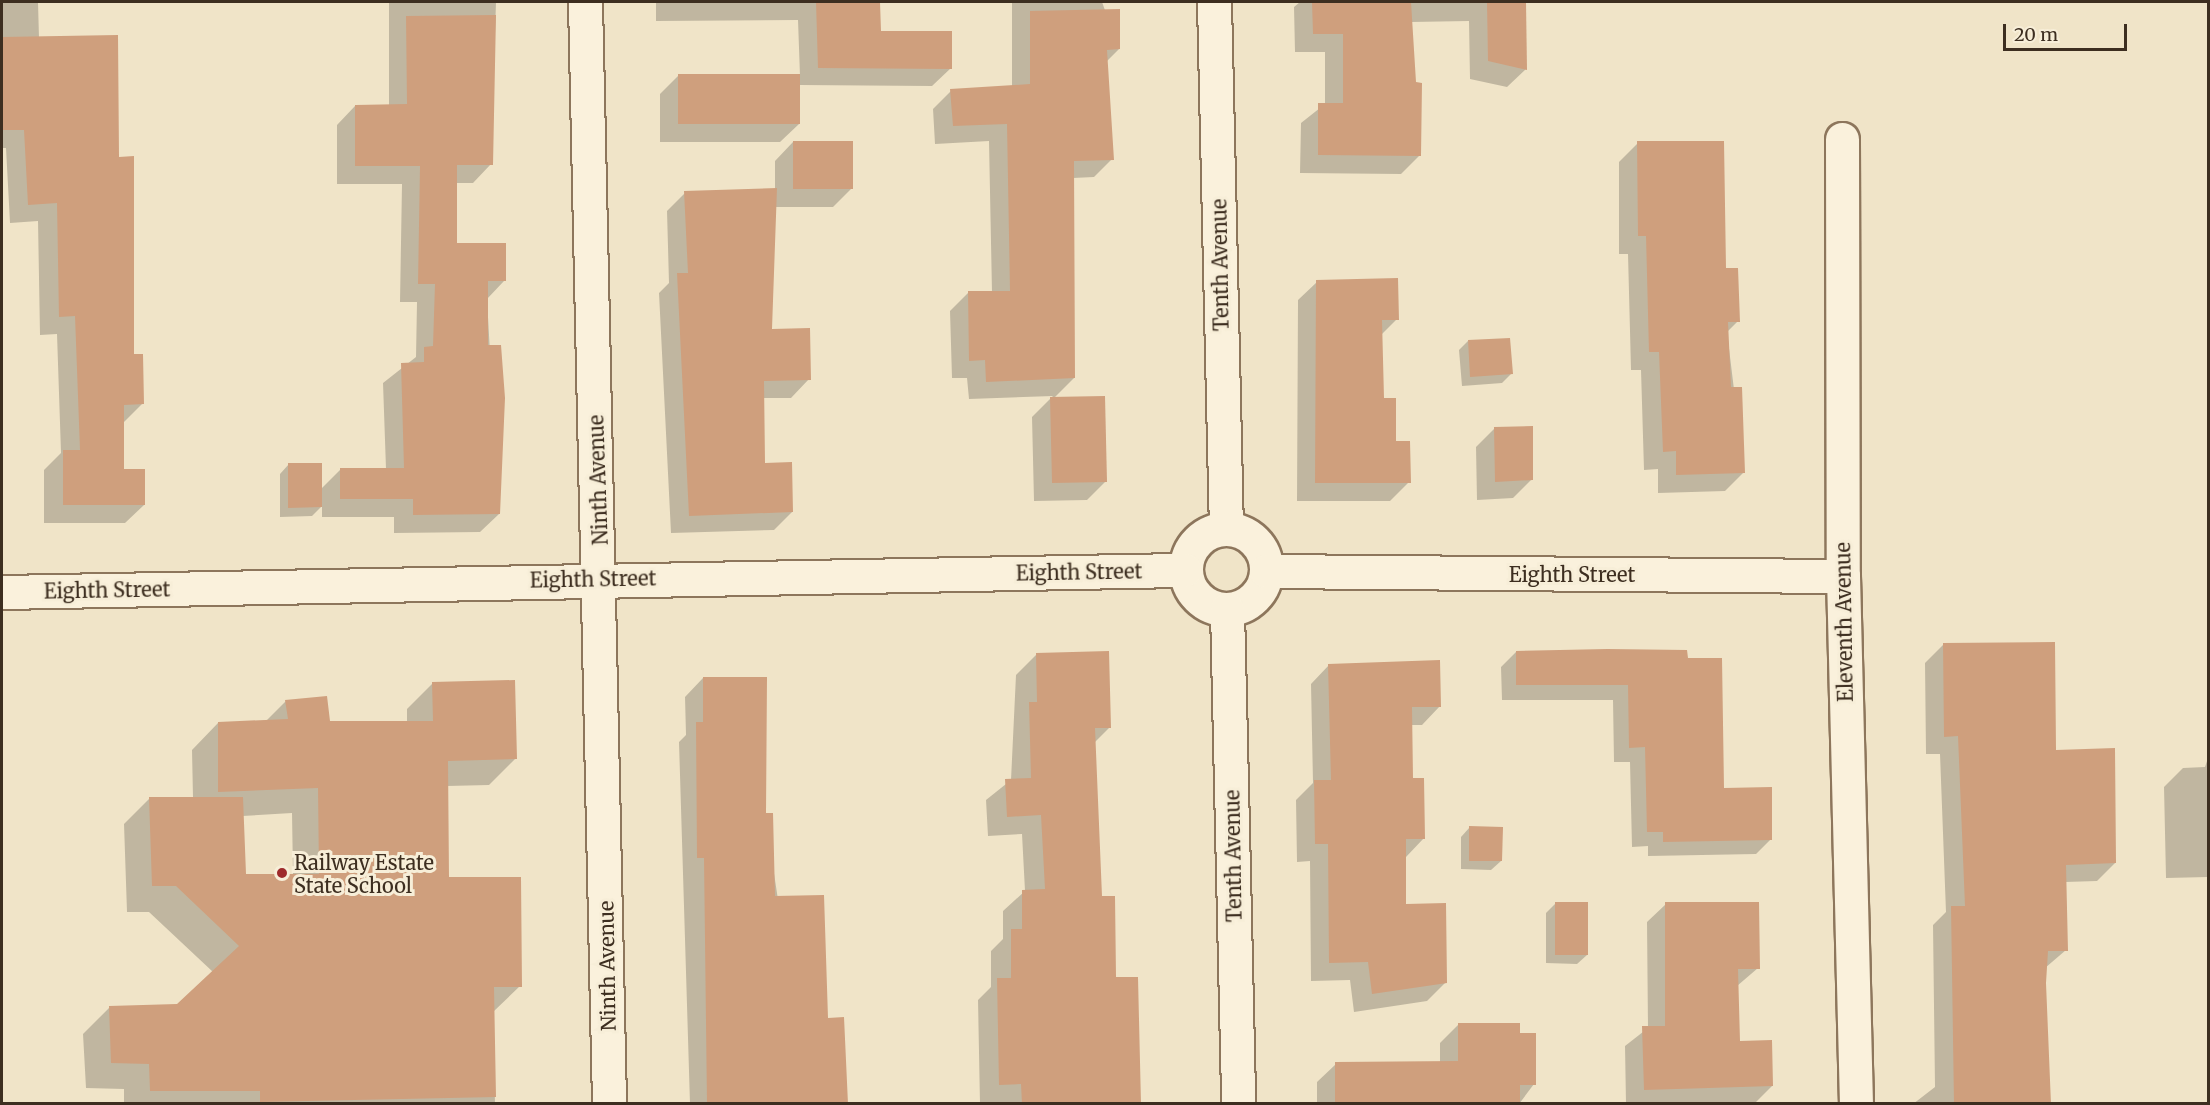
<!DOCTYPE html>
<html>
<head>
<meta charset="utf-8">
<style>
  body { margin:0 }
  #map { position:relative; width:2210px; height:1105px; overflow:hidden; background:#f0e4c8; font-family:Merriweather,serif }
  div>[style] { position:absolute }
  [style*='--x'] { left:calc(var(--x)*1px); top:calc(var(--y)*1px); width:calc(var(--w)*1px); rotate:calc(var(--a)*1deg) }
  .shadow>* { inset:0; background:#0003 }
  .building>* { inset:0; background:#cf9f7d }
  .roads { filter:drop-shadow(2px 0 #8d765c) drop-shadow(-2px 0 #8d765c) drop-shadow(0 2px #8d765c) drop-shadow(0 -2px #8d765c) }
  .minor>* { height:33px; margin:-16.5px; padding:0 16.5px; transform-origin:16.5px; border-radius:16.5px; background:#faf1dc }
  .minor>.ring { margin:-16.5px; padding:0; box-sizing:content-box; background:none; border:33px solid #faf1dc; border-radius:50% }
  .dots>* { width:16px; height:16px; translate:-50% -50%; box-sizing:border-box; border:3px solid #f7eed8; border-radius:50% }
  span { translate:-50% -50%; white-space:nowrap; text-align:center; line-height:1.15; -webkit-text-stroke:6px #f7eed8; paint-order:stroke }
  .street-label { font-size:20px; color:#3d2e20 }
  .poi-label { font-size:20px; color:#3d2e20 }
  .left { translate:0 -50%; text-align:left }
  .frame { position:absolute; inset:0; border:3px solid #3d2e20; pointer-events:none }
  .scale { position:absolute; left:2003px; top:24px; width:124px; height:27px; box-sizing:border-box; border:3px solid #3d2e20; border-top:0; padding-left:8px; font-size:18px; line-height:21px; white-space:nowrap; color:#3d2e20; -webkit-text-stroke:4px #f7eed8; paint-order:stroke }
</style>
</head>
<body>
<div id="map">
  <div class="shadow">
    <div style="clip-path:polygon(2px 2px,38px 2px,39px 38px,118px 158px,133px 356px,143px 403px,124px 422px,122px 471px,144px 505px,125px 523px,44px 523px,44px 470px,61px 453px,57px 334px,40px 335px,38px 221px,10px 223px,6px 148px,2px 148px)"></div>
    <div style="clip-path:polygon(389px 2px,496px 2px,491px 164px,473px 183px,455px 183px,455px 244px,504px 281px,487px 299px,499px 514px,480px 532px,394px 533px,394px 517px,322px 517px,322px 506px,312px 516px,280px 517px,280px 474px,289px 464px,321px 489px,340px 470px,386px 469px,383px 383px,416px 357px,417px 302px,400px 302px,402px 184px,337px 184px,337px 125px,355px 106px,389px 106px)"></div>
    <div style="clip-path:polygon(656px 2px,879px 2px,880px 33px,951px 68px,932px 86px,799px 85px,799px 124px,780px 142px,660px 142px,660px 94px,678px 76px,800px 76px,798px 20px,656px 21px)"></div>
    <div style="clip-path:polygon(1012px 2px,1102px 2px,1119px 49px,1106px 62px,1112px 159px,1094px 177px,1073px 178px,1074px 378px,1053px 399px,1106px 481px,1087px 500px,1034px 501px,1032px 417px,1053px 396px,969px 399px,967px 378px,952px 378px,950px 311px,968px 293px,992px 293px,989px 141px,935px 144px,933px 109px,951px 91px,1012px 87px)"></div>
    <div style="clip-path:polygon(1300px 2px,1525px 2px,1526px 69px,1507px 87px,1470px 79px,1469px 21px,1411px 22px,1420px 155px,1401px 174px,1300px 173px,1301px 123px,1325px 104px,1325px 52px,1295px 52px,1294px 7px)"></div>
    <div style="clip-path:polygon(793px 142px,852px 188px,833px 207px,775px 207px,771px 330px,809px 379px,791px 398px,762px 398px,763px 465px,792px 512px,774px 530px,671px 533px,659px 293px,669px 283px,667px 211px,685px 193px,775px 190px,775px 161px)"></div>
    <div style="clip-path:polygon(1638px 143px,1725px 269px,1738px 321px,1727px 332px,1744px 472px,1725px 491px,1658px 493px,1658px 469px,1644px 470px,1641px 370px,1631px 370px,1628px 254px,1619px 254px,1619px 162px)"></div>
    <div style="clip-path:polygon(1317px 282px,1397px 319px,1381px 335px,1383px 399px,1409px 482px,1390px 501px,1297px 501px,1298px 300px)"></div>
    <div style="clip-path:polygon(1468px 341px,1511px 374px,1502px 383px,1462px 386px,1459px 350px)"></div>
    <div style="clip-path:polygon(1495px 428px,1531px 480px,1513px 498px,1477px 500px,1476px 447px)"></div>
    <div style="clip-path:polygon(1943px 645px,2055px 751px,2115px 863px,2097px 881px,2065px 882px,2066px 950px,2045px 968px,2049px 1104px,1913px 1104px,1935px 1087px,1933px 925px,1946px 912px,1940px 754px,1926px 754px,1925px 663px)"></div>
    <div style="clip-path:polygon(1685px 651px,1723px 789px,1771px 839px,1756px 854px,1648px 856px,1648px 846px,1632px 847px,1630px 762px,1614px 762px,1613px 700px,1502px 700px,1501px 667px,1516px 652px)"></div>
    <div style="clip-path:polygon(1036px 655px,1110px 727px,1094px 743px,1101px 898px,1139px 1104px,980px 1104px,978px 1000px,991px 987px,991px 951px,1003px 939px,1003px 911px,1025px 891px,1022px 834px,988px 836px,986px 800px,1011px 780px,1016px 675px)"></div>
    <div style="clip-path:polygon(1329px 665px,1440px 706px,1422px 725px,1411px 725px,1412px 780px,1424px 838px,1406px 857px,1404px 905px,1446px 982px,1427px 1001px,1354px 1012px,1350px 980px,1311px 981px,1310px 861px,1297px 862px,1296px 800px,1313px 783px,1311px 684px)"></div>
    <div style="clip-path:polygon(703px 678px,765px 814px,809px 1104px,690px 1104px,679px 742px,686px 735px,685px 697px)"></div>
    <div style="clip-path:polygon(evenodd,433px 683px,515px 759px,489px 785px,447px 786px,448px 879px,520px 986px,493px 1012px,495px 1104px,124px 1104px,124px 1089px,86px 1088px,83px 1034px,109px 1008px,177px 1006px,213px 972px,149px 912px,127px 912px,124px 824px,150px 798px,193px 798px,192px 750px,218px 723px,265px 722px,286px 701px,329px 723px,407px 723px,407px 709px,433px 683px,292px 813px,293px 875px,245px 875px,242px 816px,292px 813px)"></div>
    <div style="clip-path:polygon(2208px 758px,2208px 877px,2166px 878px,2164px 787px,2183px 768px,2205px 767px)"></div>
    <div style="clip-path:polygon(1470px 827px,1501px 861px,1491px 870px,1461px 869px,1461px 837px)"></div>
    <div style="clip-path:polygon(1555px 904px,1587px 955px,1577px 964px,1546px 963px,1546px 913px)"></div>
    <div style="clip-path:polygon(1666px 904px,1758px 968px,1737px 986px,1739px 1042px,1772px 1086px,1754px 1104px,1626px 1104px,1625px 1046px,1648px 1028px,1647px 922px)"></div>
    <div style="clip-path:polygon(1459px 1024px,1518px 1035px,1534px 1084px,1519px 1104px,1317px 1104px,1317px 1082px,1336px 1064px,1440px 1063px,1440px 1043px)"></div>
  </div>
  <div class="building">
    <div style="clip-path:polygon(816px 2px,880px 2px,881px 31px,952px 31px,952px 69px,818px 68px)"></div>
    <div style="clip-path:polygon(1312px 2px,1411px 2px,1416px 82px,1422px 83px,1421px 156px,1318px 155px,1318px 103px,1343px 103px,1343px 34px,1313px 34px)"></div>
    <div style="clip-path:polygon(1487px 2px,1526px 2px,1527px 70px,1488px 61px)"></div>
    <div style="clip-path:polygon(1120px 9px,1120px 49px,1107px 50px,1114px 160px,1074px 161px,1075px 378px,986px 382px,985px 360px,969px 361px,968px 291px,1010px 291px,1007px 124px,953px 126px,950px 89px,1030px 84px,1030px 11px)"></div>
    <div style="clip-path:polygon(496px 15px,493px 165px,457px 165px,457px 243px,506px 243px,506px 281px,488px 281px,488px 345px,501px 345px,505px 398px,500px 514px,413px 515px,413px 499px,340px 499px,340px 468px,404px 468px,401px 363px,424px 362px,424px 347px,433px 346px,435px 284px,418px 284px,420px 166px,355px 166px,355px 105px,407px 104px,406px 16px)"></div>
    <div style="clip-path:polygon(118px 35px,119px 157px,134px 156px,134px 354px,143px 354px,144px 404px,124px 405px,124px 469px,145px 469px,145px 505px,63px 505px,63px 450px,80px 450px,75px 316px,59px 317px,57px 203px,28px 205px,24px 130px,2px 130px,2px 37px)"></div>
    <div style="clip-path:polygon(678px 74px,800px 74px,800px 124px,678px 124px)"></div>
    <div style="clip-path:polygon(793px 141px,853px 141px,853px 189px,793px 189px)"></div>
    <div style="clip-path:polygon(1637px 141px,1724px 141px,1726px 268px,1738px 268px,1740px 322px,1728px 322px,1731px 387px,1742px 387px,1745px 473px,1676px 475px,1676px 451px,1663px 452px,1659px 352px,1649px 352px,1646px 236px,1638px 236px)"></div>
    <div style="clip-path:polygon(777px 188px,772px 329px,810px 328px,811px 380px,764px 381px,765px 463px,792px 462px,793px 512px,689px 516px,677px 273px,688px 273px,684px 191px)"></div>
    <div style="clip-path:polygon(1398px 278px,1399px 320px,1382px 320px,1384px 398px,1396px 398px,1396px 441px,1410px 441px,1411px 483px,1315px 483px,1316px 280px)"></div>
    <div style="clip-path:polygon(1510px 338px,1513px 374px,1470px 377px,1468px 340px)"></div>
    <div style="clip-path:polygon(1105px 396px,1107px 482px,1052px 483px,1050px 397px)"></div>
    <div style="clip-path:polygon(1533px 426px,1533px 480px,1495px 482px,1494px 427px)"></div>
    <div style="clip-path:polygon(288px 463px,322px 463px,322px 507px,288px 508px)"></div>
    <div style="clip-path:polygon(2055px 642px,2056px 750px,2115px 748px,2116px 863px,2066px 865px,2068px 951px,2048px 951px,2046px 983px,2051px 1104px,1954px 1104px,1951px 906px,1965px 906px,1958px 736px,1944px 737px,1943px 643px)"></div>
    <div style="clip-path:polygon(1607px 649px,1687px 650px,1688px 658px,1722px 658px,1724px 788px,1772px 787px,1772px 840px,1663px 842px,1663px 832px,1647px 832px,1645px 747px,1629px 748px,1628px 685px,1516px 685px,1516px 651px)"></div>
    <div style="clip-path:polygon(1109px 651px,1111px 728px,1095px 728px,1102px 896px,1115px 896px,1116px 977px,1138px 977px,1141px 1104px,1022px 1104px,1021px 1084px,999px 1085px,997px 978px,1011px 978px,1011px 929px,1022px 929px,1022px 890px,1045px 889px,1041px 815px,1007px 817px,1005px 779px,1031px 778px,1029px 702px,1037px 702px,1036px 653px)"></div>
    <div style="clip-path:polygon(1440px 660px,1441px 707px,1412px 707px,1413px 778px,1424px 778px,1425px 839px,1406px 839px,1406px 904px,1446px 903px,1447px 983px,1372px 994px,1368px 962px,1329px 963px,1328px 844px,1315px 844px,1314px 780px,1331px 780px,1328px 664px)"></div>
    <div style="clip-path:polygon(703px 677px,767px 677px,766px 813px,773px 813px,775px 896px,824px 895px,828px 1018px,844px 1017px,848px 1104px,707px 1104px,704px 858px,697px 858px,696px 722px,703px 722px)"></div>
    <div style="clip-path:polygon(515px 680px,517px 759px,448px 761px,449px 877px,521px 877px,522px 987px,494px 987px,496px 1097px,260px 1102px,260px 1091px,150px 1091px,149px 1064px,111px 1063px,109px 1006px,177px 1004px,239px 946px,176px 886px,152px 886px,149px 797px,243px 797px,246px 874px,319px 874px,318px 788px,218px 792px,218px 722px,288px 719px,285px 700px,327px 696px,330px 721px,433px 721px,432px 682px)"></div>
    <div style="clip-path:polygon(1469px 826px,1503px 827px,1502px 861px,1469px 861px)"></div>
    <div style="clip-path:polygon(1555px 902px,1588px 902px,1588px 955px,1555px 955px)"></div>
    <div style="clip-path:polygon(1665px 902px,1759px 902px,1760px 969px,1738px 969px,1740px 1041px,1772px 1040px,1773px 1086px,1644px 1090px,1642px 1026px,1665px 1026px)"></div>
    <div style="clip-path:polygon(1458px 1023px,1520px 1023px,1520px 1033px,1536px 1033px,1536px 1085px,1520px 1085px,1520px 1104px,1335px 1104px,1335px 1062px,1458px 1061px)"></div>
  </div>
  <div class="roads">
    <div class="minor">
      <div style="--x:585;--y:2;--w:1102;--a:88.75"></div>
      <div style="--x:1214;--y:2;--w:527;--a:88.7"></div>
      <div style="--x:1842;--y:139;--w:437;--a:89.9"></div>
      <div style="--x:1843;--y:576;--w:528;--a:88.59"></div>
      <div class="ring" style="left:1186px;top:529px;width:47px;height:47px"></div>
      <div style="--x:1266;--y:571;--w:577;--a:0.5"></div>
      <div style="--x:2;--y:592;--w:1183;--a:-1.07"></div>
      <div style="--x:1227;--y:609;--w:495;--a:88.7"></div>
    </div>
  </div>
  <div class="dots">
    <div style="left:282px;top:873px;background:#9e2a2b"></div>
  </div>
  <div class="street-label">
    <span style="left:1220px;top:265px;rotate:-91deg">Tenth Avenue</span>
    <span style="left:598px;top:480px;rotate:-92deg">Ninth Avenue</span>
    <span style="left:1079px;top:572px;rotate:-1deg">Eighth Street</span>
    <span style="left:1572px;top:574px">Eighth Street</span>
    <span style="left:593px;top:579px;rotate:-1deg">Eighth Street</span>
    <span style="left:107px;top:590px;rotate:-1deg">Eighth Street</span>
    <span style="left:1844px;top:622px;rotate:-91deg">Eleventh Avenue</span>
    <span style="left:1233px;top:856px;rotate:-91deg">Tenth Avenue</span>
    <span style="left:607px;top:966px;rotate:-91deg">Ninth Avenue</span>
  </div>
  <div class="poi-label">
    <span class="left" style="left:294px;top:874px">Railway Estate<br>State School</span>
  </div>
  <div class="frame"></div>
  <div class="scale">20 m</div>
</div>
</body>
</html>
